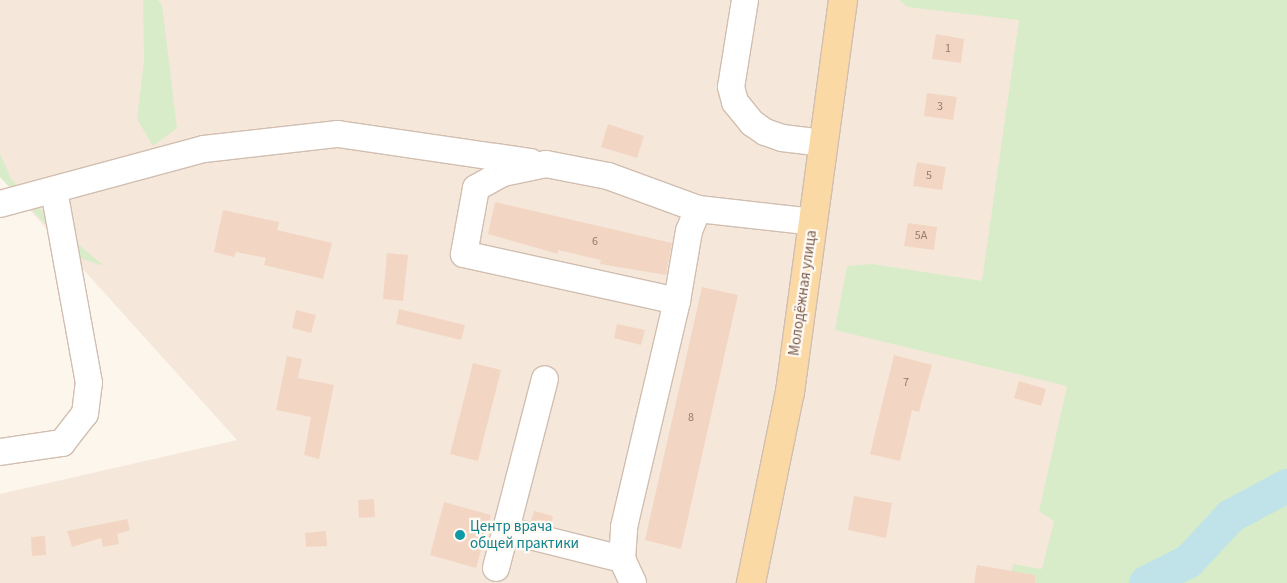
<!DOCTYPE html>
<html>
<head>
<meta charset="utf-8">
<style>
  body { margin:0 }
  #map { position:relative; width:1287px; height:583px; overflow:hidden; background:#fdf6ec; font-family:"Source Sans 3",sans-serif }
  div>[style] { position:absolute }
  [style*='--x'] { left:calc(var(--x)*1px); top:calc(var(--y)*1px); width:calc(var(--w)*1px); rotate:calc(var(--a)*1deg) }
  .residential>* { inset:0; background:#f5e8da }
  .green>* { inset:0; background:#d8ecc9 }
  .river>* { height:34px; margin:-17px; padding:0 17px; transform-origin:17px; border-radius:17px; background:#bfe3e8 }
  .building>* { inset:0; background:#f3d5c3 }
  .roads { filter:drop-shadow(1px 0 #d1beb0) drop-shadow(-1px 0 #d1beb0) drop-shadow(0 1px #d1beb0) drop-shadow(0 -1px #d1beb0) }
  .minor>* { height:26px; margin:-13px; padding:0 13px; transform-origin:13px; border-radius:13px; background:#fff }
  .major>* { height:28px; margin:-14px; padding:0 14px; transform-origin:14px; border-radius:14px; background:#fbd9a5 }
  .dots>* { width:14px; height:14px; translate:-50% -50%; box-sizing:border-box; border:2px solid #fffaf3; border-radius:50% }
  span { translate:-50% -50%; white-space:nowrap; text-align:center; line-height:1.15; -webkit-text-stroke:4.5px #fffaf3; paint-order:stroke }
  .number-label { font-size:12px; color:#987a6a }
  .number-label span { -webkit-text-stroke-width:0 }
  .street-label { font-size:15px; color:#7a5c4d }
  .culture-label { font-size:15px; color:#0d838f }
  .left { translate:0 -50%; text-align:left }
</style>
</head>
<body>
<div id="map">
  <div class="residential">
    <div style="clip-path:polygon(0 0,1287px 0,1287px 583px,0 583px,0 494px,237px 440px,0 177px)"></div>
  </div>
  <div class="green">
    <div style="clip-path:polygon(143px 0,158px 0,162px 5px,177px 128px,153px 146px,137px 119px,144px 61px)"></div>
    <div style="clip-path:polygon(899px 0,1287px 0,1287px 583px,1009px 583px,1013px 564px,1042px 569px,1054px 521px,1039px 511px,1067px 386px,835px 330px,847px 266px,872px 264px,982px 281px,1019px 20px,907px 7px)"></div>
    <div style="clip-path:polygon(0 154px,12px 180px,60px 229px,104px 266px,77px 257px,0 177px)"></div>
  </div>
  <div class="river">
    <div style="--x:1146;--y:583;--w:48;--a:-27.1"></div>
    <div style="--x:1189;--y:561;--w:62;--a:-47"></div>
    <div style="--x:1231;--y:516;--w:64;--a:-28.2"></div>
  </div>
  <div class="building">
    <div style="clip-path:polygon(936px 34px,964px 39px,961px 63px,932px 59px)"></div>
    <div style="clip-path:polygon(927px 93px,957px 97px,953px 120px,924px 116px)"></div>
    <div style="clip-path:polygon(608px 124px,644px 136px,637px 158px,601px 147px)"></div>
    <div style="clip-path:polygon(917px 162px,946px 167px,942px 190px,913px 186px)"></div>
    <div style="clip-path:polygon(495px 202px,672px 243px,666px 275px,600px 264px,601px 260px,558px 250px,558px 254px,488px 234px)"></div>
    <div style="clip-path:polygon(223px 210px,279px 222px,277px 230px,332px 243px,323px 279px,264px 265px,266px 258px,236px 252px,234px 257px,214px 252px)"></div>
    <div style="clip-path:polygon(908px 223px,937px 227px,934px 250px,904px 246px)"></div>
    <div style="clip-path:polygon(387px 253px,408px 255px,403px 301px,383px 299px)"></div>
    <div style="clip-path:polygon(702px 287px,738px 295px,681px 549px,645px 540px)"></div>
    <div style="clip-path:polygon(399px 309px,465px 325px,461px 340px,396px 324px)"></div>
    <div style="clip-path:polygon(296px 310px,316px 315px,311px 333px,292px 328px)"></div>
    <div style="clip-path:polygon(617px 324px,645px 330px,641px 345px,614px 338px)"></div>
    <div style="clip-path:polygon(894px 355px,932px 365px,919px 412px,912px 410px,900px 461px,870px 454px)"></div>
    <div style="clip-path:polygon(287px 356px,302px 359px,298px 378px,334px 385px,319px 459px,304px 455px,311px 417px,276px 410px)"></div>
    <div style="clip-path:polygon(473px 363px,501px 370px,478px 461px,450px 454px)"></div>
    <div style="clip-path:polygon(1019px 381px,1046px 389px,1041px 406px,1014px 398px)"></div>
    <div style="clip-path:polygon(854px 496px,892px 503px,886px 538px,848px 530px)"></div>
    <div style="clip-path:polygon(374px 499px,375px 517px,359px 518px,358px 500px)"></div>
    <div style="clip-path:polygon(444px 502px,491px 515px,476px 568px,430px 555px)"></div>
    <div style="clip-path:polygon(534px 511px,553px 516px,551px 526px,531px 521px)"></div>
    <div style="clip-path:polygon(127px 519px,130px 530px,117px 534px,119px 544px,103px 547px,101px 538px,72px 547px,67px 531px)"></div>
    <div style="clip-path:polygon(326px 531px,327px 546px,306px 547px,305px 533px)"></div>
    <div style="clip-path:polygon(45px 536px,46px 555px,32px 556px,31px 537px)"></div>
    <div style="clip-path:polygon(977px 565px,1035px 575px,1035px 583px,974px 583px)"></div>
  </div>
  <div class="roads">
    <div class="minor">
      <div style="--x:745;--y:0;--w:88;--a:99.1"></div>
      <div style="--x:731;--y:87;--w:16;--a:75"></div>
      <div style="--x:735;--y:102;--w:27;--a:51"></div>
      <div style="--x:752;--y:123;--w:16;--a:35"></div>
      <div style="--x:765;--y:132;--w:18;--a:19"></div>
      <div style="--x:782;--y:138;--w:42;--a:6.8"></div>
      <div style="--x:0;--y:204;--w:211;--a:-15.1"></div>
      <div style="--x:204;--y:149;--w:135;--a:-6.4"></div>
      <div style="--x:338;--y:134;--w:195;--a:8.3"></div>
      <div style="--x:677;--y:301;--w:218;--a:-167.6"></div>
      <div style="--x:464;--y:254;--w:67;--a:-79.7"></div>
      <div style="--x:476;--y:188;--w:31;--a:-29"></div>
      <div style="--x:503;--y:173;--w:44;--a:-11.8"></div>
      <div style="--x:546;--y:164;--w:63;--a:11"></div>
      <div style="--x:608;--y:176;--w:96;--a:20.1"></div>
      <div style="--x:698;--y:209;--w:116;--a:6.4"></div>
      <div style="--x:0;--y:452;--w:63;--a:-8.3"></div>
      <div style="--x:62;--y:443;--w:37;--a:-52"></div>
      <div style="--x:85;--y:414;--w:31;--a:-83"></div>
      <div style="--x:89;--y:383;--w:196;--a:-100.3"></div>
      <div style="--x:506;--y:530;--w:120;--a:14"></div>
      <div style="--x:622;--y:559;--w:32;--a:-86"></div>
      <div style="--x:624;--y:527;--w:232;--a:-76.8"></div>
      <div style="--x:677;--y:301;--w:71;--a:-80.3"></div>
      <div style="--x:689;--y:231;--w:24;--a:-68"></div>
      <div style="--x:622;--y:559;--w:26;--a:65"></div>
      <div style="--x:496;--y:568;--w:195;--a:-75.5"></div>
    </div>
    <div class="major">
      <div style="--x:751;--y:583;--w:195;--a:-78.5"></div>
      <div style="--x:790;--y:392;--w:396;--a:-82.3"></div>
    </div>
  </div>
  <div class="dots">
    <div style="left:460px;top:535px;background:#0f9aa8"></div>
  </div>
  <div class="number-label">
    <span style="left:948px;top:49px">1</span>
    <span style="left:940px;top:107px">3</span>
    <span style="left:929px;top:176px">5</span>
    <span style="left:921px;top:236px">5А</span>
    <span style="left:595px;top:242px">6</span>
    <span style="left:906px;top:383px">7</span>
    <span style="left:691px;top:418px">8</span>
  </div>
  <div class="street-label">
    <span style="left:803px;top:293px;rotate:-82deg">Молодёжная улица</span>
  </div>
  <div class="culture-label">
    <span class="left" style="left:470px;top:535px">Центр врача<br>общей практики</span>
  </div>
</div>
</body>
</html>
